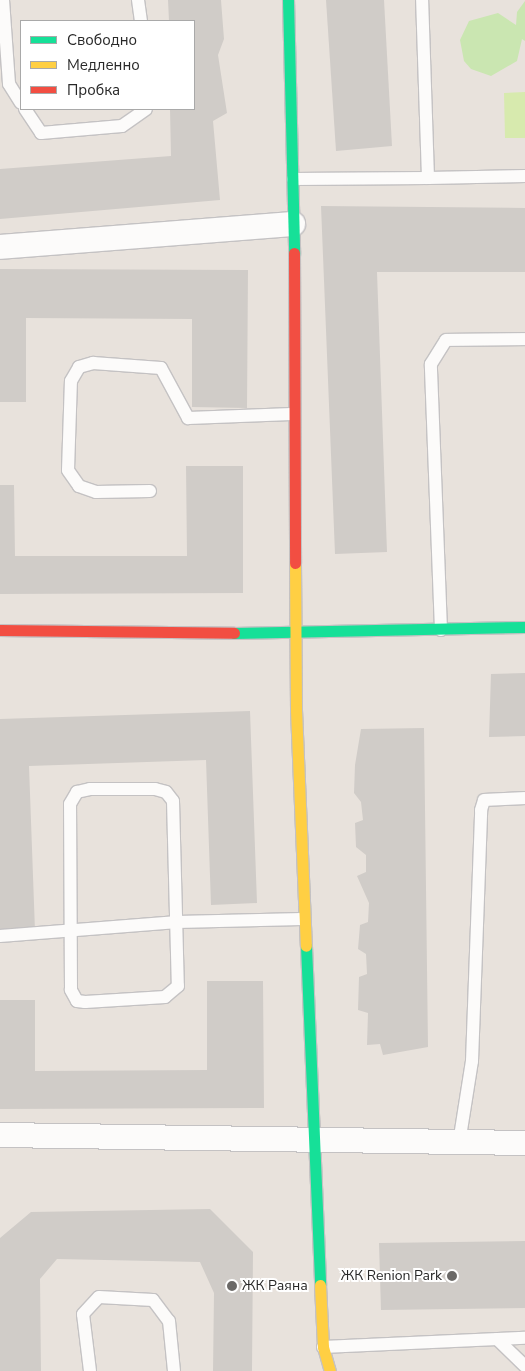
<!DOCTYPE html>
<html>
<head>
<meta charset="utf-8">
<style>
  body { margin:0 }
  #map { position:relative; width:525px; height:1371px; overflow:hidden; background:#e8e2dc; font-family:"Nunito Sans",sans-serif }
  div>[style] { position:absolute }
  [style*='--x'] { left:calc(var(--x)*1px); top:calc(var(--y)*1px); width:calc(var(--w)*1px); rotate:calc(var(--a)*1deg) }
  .green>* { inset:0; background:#cae6b1 }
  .pitch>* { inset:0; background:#d7eaae }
  .building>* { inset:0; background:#d0ccc8 }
  .roads { filter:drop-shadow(1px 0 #c4c2c3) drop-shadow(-1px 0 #c4c2c3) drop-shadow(0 1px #c4c2c3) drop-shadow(0 -1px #c4c2c3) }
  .lane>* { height:12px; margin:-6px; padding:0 6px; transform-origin:6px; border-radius:6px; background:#fcfbfa }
  .street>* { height:24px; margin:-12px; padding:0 12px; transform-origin:12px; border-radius:12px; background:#fcfbfa }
  .fast>* { height:11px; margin:-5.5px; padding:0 5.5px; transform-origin:5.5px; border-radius:5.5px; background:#16e098 }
  .slow>* { height:11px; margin:-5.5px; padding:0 5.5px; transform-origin:5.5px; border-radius:5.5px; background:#ffcf43 }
  .jam>* { height:11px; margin:-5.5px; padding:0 5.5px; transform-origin:5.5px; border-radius:5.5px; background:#f24e42 }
  .dots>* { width:14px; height:14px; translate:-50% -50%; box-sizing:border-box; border:2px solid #fff; border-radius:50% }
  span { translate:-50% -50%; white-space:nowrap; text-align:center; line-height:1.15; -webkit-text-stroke:4px #fff; paint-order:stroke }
  .poi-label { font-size:14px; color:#282828 }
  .right { translate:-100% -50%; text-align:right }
  .left { translate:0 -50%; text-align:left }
  .legend { position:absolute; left:20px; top:20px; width:175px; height:90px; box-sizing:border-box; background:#fff; border:1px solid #a9a9a9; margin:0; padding:6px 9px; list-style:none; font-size:15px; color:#282828 }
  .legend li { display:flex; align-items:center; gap:10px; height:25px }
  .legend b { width:25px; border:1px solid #a9a9a9 }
</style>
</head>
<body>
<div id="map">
  <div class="green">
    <div style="clip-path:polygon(525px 1px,525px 41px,522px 39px,517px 61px,491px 76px,471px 69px,464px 61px,460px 40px,469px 21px,498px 13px,516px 25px,517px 12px)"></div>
  </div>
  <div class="pitch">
    <div style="clip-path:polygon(525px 92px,525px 138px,505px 138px,504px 93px)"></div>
  </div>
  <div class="building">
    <div style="clip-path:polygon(168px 0,221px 0,224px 39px,218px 55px,227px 113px,213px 121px,220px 200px,0 219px,0 169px,171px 156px,170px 109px,194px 109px,194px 21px,169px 21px)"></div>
    <div style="clip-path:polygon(326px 0,384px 0,392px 146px,336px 151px)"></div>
    <div style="clip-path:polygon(321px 206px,525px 208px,525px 272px,377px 272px,387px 552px,335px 554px)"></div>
    <div style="clip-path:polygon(0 269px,248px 270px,247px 408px,192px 407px,192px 319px,26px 318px,26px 402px,0 402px)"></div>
    <div style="clip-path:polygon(186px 466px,243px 466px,243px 593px,0 594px,0 485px,14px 485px,15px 556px,187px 556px)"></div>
    <div style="clip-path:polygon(525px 673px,525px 736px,489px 737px,491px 674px)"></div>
    <div style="clip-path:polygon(250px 711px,257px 903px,211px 905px,206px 760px,29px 766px,35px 931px,0 932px,0 719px)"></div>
    <div style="clip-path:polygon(424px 728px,428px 1047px,383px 1055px,380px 1044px,367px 1045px,368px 1013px,358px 1010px,359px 977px,367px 974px,366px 954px,358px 949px,360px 925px,368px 922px,369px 903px,357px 876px,366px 872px,366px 855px,356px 847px,355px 823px,363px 820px,361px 802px,354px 793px,355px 765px,361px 729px)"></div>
    <div style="clip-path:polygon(207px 981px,263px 981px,264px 1108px,0 1109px,0 1000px,35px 1000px,35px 1071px,207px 1070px)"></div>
    <div style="clip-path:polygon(210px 1209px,253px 1252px,252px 1371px,213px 1371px,214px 1293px,200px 1262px,57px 1259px,40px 1279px,41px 1371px,0 1371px,0 1238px,31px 1212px)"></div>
    <div style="clip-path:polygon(525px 1241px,525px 1308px,381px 1310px,379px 1243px)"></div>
  </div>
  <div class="roads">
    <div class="lane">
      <div style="--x:3;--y:0;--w:84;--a:85.9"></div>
      <div style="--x:9;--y:84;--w:22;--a:58"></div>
      <div style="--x:138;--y:0;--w:21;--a:82"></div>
      <div style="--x:25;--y:109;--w:29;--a:56"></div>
      <div style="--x:41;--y:133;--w:81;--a:-4.9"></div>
      <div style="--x:122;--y:126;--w:29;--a:-35"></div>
      <div style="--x:428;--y:178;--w:97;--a:-1.2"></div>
      <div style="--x:293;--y:179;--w:135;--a:-0.4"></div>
      <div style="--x:428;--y:178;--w:178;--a:-91.9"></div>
      <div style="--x:150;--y:491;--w:54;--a:178.9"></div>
      <div style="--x:96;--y:492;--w:18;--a:-161"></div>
      <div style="--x:79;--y:486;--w:19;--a:-125"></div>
      <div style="--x:68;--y:470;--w:89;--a:-88.1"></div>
      <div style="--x:71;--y:381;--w:16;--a:-60"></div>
      <div style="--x:79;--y:367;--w:15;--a:-16"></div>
      <div style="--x:93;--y:363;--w:68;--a:4.2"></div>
      <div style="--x:161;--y:368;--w:57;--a:61.6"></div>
      <div style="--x:188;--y:418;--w:104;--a:-2.2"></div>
      <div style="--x:441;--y:630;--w:266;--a:-92.2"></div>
      <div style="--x:431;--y:364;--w:28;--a:-58"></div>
      <div style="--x:446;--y:340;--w:79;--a:-0.7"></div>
      <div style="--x:90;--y:789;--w:65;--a:0"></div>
      <div style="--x:155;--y:789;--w:11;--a:15"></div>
      <div style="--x:166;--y:792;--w:11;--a:52"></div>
      <div style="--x:173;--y:801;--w:185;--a:88.5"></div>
      <div style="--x:178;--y:986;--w:17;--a:140"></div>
      <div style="--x:165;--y:997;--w:80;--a:176.4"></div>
      <div style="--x:85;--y:1002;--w:8;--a:-173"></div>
      <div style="--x:77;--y:1001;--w:13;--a:-119"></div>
      <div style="--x:71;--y:990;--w:186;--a:-90.3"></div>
      <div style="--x:70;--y:804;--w:14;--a:-60"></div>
      <div style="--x:77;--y:792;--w:13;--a:-13"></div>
      <div style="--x:0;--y:936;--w:178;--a:-4.5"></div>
      <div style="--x:177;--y:922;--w:125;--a:-1.4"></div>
      <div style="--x:459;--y:1143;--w:83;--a:-81"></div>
      <div style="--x:472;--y:1061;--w:251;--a:-87.9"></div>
      <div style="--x:481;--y:810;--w:10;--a:-73"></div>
      <div style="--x:484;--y:800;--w:41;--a:-2.8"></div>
      <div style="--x:497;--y:1339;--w:39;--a:44"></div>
      <div style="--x:323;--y:1347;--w:202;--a:-2.6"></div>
      <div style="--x:90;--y:1371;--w:57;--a:-97"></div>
      <div style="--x:83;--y:1314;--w:23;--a:-47"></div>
      <div style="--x:99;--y:1297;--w:54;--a:3.2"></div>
      <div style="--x:153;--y:1300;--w:26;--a:53"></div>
      <div style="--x:169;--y:1321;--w:50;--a:84.3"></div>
    </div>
    <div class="street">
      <div style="--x:0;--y:247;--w:294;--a:-4.5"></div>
      <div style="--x:0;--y:1135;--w:525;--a:0.87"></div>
    </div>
    <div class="fast">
      <div style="--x:288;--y:0;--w:253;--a:88.6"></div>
      <div style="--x:234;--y:633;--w:291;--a:-1.2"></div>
      <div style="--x:306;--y:946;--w:339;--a:87.6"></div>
    </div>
    <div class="slow">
      <div style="--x:295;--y:563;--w:147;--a:89.6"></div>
      <div style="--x:296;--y:710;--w:236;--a:87.6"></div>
      <div style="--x:320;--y:1285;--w:62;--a:87.2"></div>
      <div style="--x:323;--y:1347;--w:25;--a:74"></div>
    </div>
    <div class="jam">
      <div style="--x:294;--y:253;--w:310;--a:89.8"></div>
      <div style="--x:0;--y:630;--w:234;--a:0.7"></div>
    </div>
  </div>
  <div class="dots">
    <div style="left:452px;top:1276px;background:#6b6967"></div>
    <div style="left:232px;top:1286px;background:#6b6967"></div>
  </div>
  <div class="poi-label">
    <span class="right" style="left:442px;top:1276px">ЖК Renion Park</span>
    <span class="left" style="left:242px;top:1286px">ЖК Раяна</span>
  </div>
  <ul class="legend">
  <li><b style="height:6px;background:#16e098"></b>Свободно</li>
  <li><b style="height:6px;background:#ffcf43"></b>Медленно</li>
  <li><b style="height:6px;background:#f24e42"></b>Пробка</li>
  </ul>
</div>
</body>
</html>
